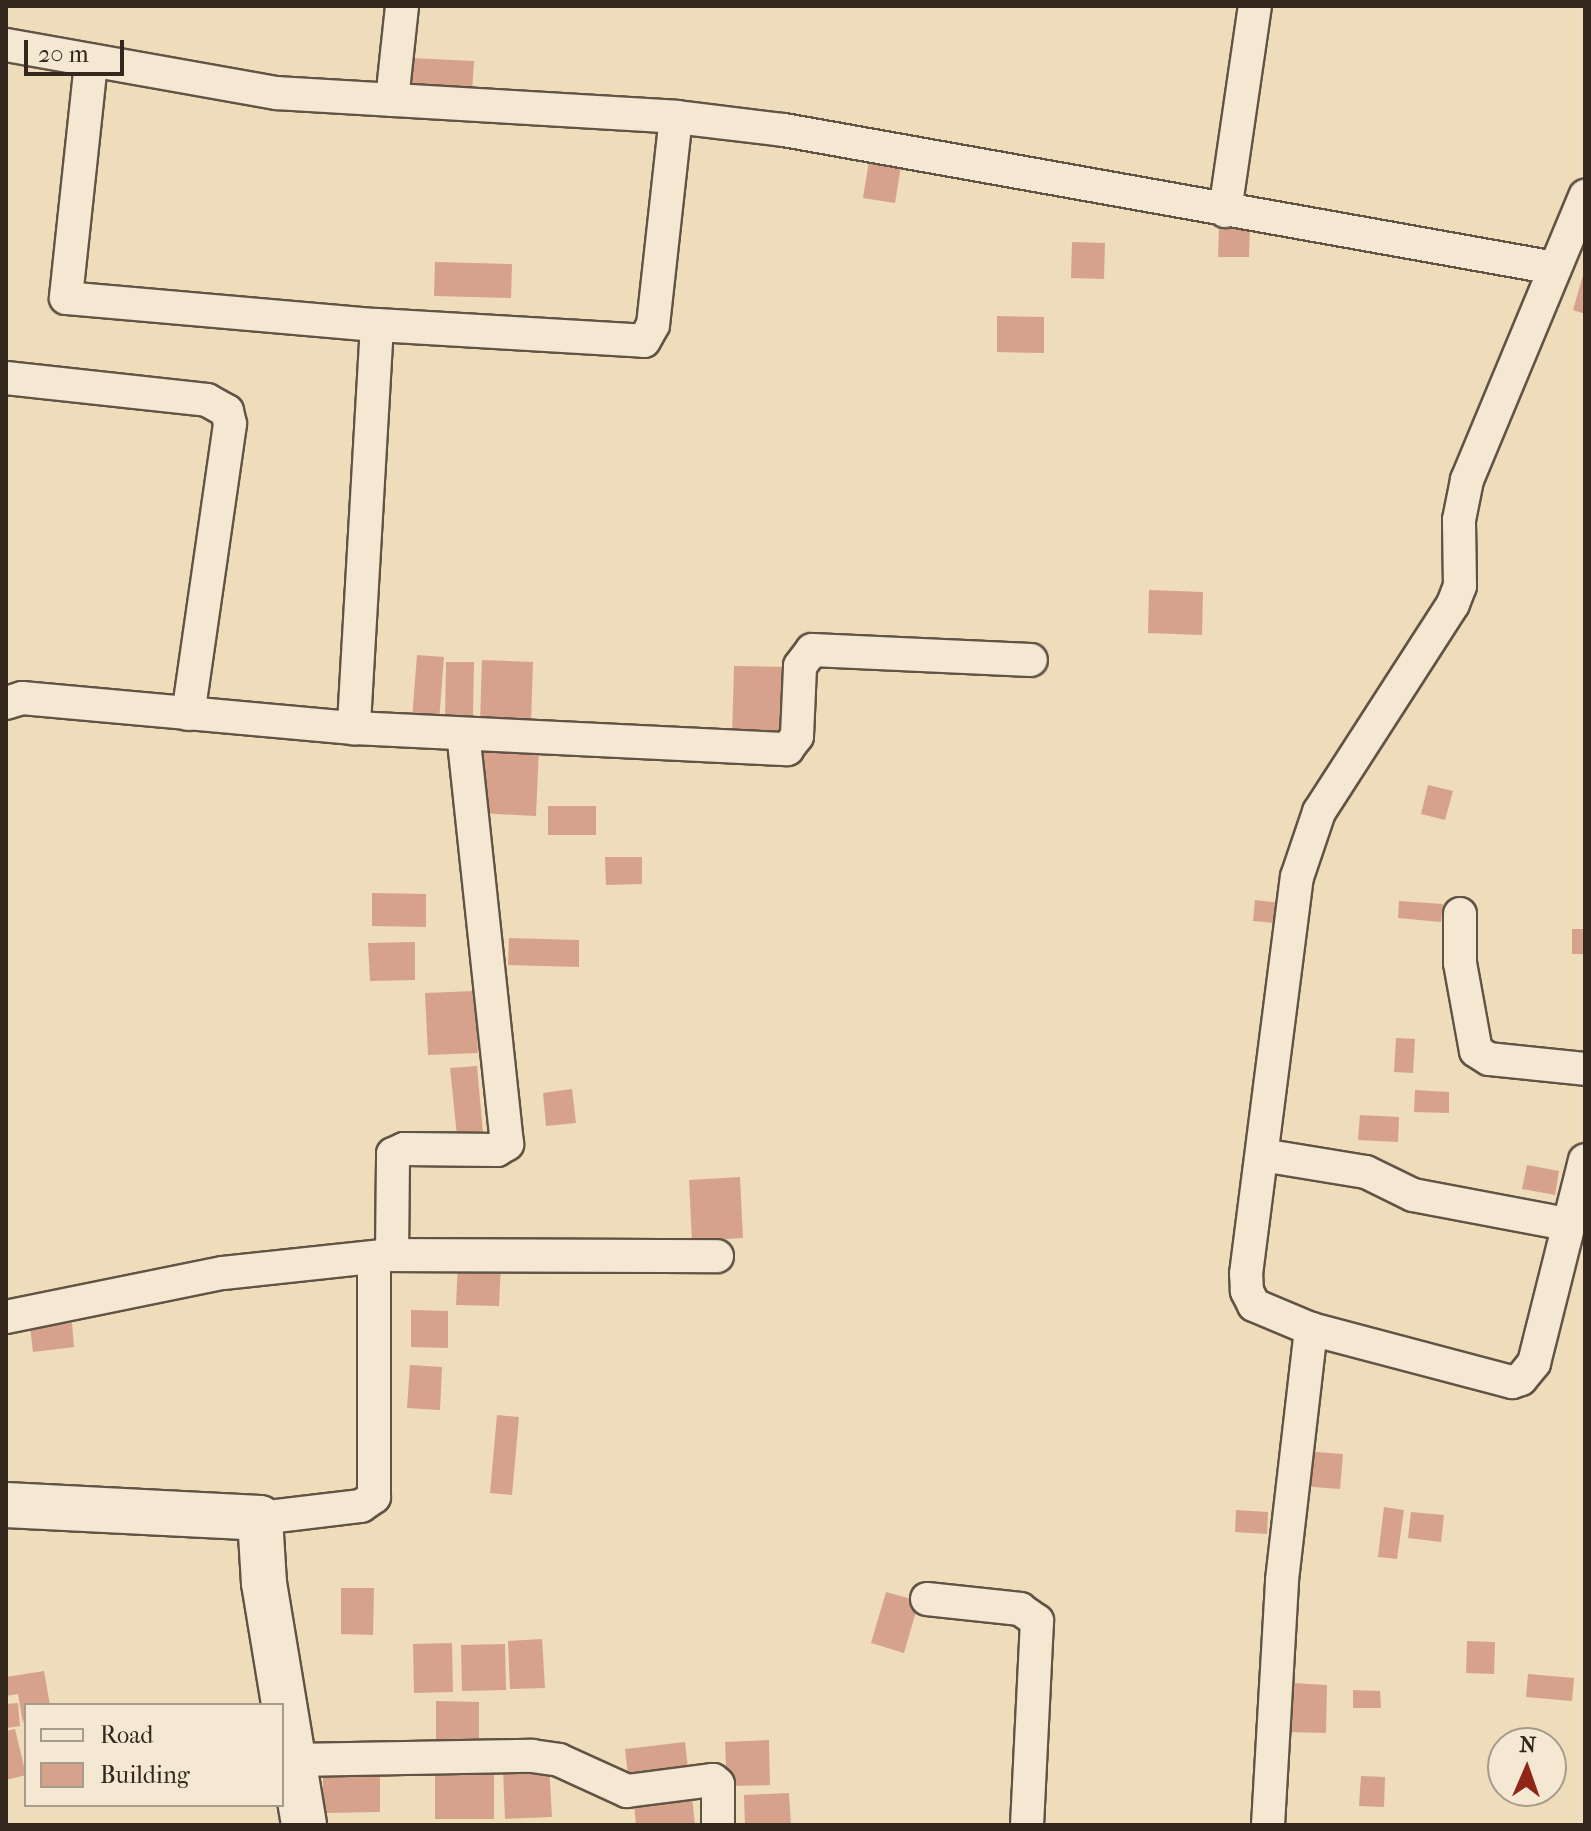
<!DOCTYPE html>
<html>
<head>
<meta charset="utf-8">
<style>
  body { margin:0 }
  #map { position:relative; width:1591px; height:1831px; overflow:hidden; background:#eedcbb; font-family:"IM FELL French Canon",serif }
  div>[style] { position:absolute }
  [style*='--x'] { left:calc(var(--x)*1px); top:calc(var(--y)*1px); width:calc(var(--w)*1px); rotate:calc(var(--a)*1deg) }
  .building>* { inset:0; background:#d7a28c }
  .roads { filter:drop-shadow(2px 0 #625445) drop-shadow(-2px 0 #625445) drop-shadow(0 2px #625445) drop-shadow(0 -2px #625445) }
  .street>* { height:32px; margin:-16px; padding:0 16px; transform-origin:16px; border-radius:16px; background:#f4e8d3 }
  .secondary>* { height:44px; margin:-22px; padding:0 22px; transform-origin:22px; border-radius:22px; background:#f4e8d3 }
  span { translate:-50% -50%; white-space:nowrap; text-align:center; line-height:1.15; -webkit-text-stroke:7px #f4e8d3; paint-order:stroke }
  .frame { position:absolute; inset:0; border:8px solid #34271e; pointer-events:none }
  .legend { position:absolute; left:24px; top:1703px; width:260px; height:104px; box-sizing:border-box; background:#f4e8d3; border:2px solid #a79b8b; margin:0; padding:10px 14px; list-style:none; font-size:24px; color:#34271e }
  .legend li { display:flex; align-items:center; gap:16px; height:40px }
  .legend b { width:40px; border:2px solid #a79b8b }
  .north { position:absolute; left:1487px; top:1727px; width:80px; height:80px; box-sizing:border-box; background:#f4e8d3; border:2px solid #a79b8b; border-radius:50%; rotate:2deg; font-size:22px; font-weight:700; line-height:32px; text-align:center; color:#34271e }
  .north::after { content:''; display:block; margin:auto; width:28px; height:36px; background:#8f2418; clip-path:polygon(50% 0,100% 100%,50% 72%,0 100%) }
  .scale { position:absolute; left:24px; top:40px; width:100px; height:36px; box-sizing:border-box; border:4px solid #34271e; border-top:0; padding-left:10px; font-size:24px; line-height:28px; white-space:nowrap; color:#34271e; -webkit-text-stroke:6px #f4e8d3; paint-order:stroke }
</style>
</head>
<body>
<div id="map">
  <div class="building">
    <div style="clip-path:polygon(412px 58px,474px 61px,472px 92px,411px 89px)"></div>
    <div style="clip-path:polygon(869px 161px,901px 166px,895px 203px,863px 198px)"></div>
    <div style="clip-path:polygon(1219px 225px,1250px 226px,1249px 257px,1218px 257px)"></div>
    <div style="clip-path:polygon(1072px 242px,1105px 243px,1104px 279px,1071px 278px)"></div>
    <div style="clip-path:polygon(435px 262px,512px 264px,511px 298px,434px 296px)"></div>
    <div style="clip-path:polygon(1584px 272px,1585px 272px,1585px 314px,1573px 310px)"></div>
    <div style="clip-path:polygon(997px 316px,1044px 317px,1044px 353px,997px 352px)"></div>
    <div style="clip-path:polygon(1149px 590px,1203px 592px,1202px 635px,1148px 633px)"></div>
    <div style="clip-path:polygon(417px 655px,444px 657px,439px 721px,412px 719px)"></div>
    <div style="clip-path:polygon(482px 660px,533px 662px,531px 724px,480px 723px)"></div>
    <div style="clip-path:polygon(446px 662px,474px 662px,473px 718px,445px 718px)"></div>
    <div style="clip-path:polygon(734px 666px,791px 667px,790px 739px,732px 738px)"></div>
    <div style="clip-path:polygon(483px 745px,539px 747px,536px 816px,479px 813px)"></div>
    <div style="clip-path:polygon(1428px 785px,1453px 791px,1445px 820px,1421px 814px)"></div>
    <div style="clip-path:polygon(548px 806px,596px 806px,596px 835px,548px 835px)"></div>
    <div style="clip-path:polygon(605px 857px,642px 857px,642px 884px,606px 885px)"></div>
    <div style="clip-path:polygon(372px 893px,426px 894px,426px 927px,372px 926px)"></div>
    <div style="clip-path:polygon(1255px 900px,1289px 904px,1286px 924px,1253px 921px)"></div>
    <div style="clip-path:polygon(1399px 901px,1443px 904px,1441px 922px,1398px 918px)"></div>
    <div style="clip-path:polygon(1572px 929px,1585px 929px,1585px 954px,1572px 954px)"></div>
    <div style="clip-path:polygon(509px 938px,579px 940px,579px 967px,508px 965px)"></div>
    <div style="clip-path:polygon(415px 942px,415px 980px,370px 981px,368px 943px)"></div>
    <div style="clip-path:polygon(475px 991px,478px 1053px,428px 1055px,425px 993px)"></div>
    <div style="clip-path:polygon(1396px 1038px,1415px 1039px,1413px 1073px,1394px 1072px)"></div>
    <div style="clip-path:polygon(477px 1066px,483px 1133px,457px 1136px,450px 1068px)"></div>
    <div style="clip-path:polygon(572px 1089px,576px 1123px,546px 1126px,543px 1093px)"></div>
    <div style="clip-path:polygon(1415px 1090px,1449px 1092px,1449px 1113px,1414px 1112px)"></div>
    <div style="clip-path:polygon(1360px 1115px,1399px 1117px,1398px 1142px,1358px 1140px)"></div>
    <div style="clip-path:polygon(1527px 1165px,1559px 1171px,1555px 1195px,1522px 1189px)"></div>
    <div style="clip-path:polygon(740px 1177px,743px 1238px,692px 1241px,689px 1180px)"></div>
    <div style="clip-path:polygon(458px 1262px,501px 1264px,499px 1306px,456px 1305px)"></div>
    <div style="clip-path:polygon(411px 1310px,448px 1311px,448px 1348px,411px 1347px)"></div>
    <div style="clip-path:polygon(72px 1323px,74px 1347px,33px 1352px,30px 1327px)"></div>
    <div style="clip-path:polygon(410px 1365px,442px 1367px,440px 1410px,407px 1408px)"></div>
    <div style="clip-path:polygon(497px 1415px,519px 1417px,512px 1495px,490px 1493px)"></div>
    <div style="clip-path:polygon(1303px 1451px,1343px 1454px,1340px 1489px,1300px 1486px)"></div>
    <div style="clip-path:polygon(1384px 1507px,1404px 1510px,1397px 1559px,1378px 1557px)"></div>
    <div style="clip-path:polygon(1236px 1510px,1268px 1512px,1267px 1534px,1235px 1532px)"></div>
    <div style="clip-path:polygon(1411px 1512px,1444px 1515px,1441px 1542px,1408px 1538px)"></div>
    <div style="clip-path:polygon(341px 1588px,374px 1588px,373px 1635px,341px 1634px)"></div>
    <div style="clip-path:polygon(886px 1592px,919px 1601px,904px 1653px,871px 1643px)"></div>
    <div style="clip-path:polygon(542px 1639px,545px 1688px,510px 1689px,508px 1641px)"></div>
    <div style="clip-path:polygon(1467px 1641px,1495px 1642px,1494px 1674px,1466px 1673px)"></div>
    <div style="clip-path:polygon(452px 1643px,453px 1692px,414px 1693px,413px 1644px)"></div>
    <div style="clip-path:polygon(505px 1644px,506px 1690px,462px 1691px,461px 1645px)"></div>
    <div style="clip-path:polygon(44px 1671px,50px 1705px,26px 1705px,23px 1724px,18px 1694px,6px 1696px,6px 1677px)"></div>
    <div style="clip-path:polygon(1528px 1674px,1574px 1678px,1572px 1701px,1526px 1697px)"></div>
    <div style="clip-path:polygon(1292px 1683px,1327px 1685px,1326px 1733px,1289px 1732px)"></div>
    <div style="clip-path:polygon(1353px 1690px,1380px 1691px,1381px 1708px,1353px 1708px)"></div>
    <div style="clip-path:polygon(436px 1701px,479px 1702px,479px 1749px,436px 1748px)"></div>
    <div style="clip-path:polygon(18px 1703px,20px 1726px,7px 1728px,6px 1704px)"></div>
    <div style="clip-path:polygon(15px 1729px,26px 1775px,6px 1780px,6px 1731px)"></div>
    <div style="clip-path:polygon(769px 1740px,770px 1785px,727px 1786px,725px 1742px)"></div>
    <div style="clip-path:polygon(685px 1742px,689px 1778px,629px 1785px,625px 1749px)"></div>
    <div style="clip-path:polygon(549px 1766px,552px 1817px,505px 1819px,503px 1768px)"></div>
    <div style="clip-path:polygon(435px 1767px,494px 1767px,494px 1819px,435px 1819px)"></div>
    <div style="clip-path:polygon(323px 1775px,380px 1775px,380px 1812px,323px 1813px)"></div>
    <div style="clip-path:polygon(1361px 1776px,1385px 1777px,1384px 1807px,1359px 1806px)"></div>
    <div style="clip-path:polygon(691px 1788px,695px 1825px,636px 1825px,633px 1794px)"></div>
    <div style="clip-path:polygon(789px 1793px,791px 1825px,745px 1825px,744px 1795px)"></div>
  </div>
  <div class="roads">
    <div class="street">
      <div style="--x:6;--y:45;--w:274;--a:10.1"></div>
      <div style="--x:276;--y:93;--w:401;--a:3.4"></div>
      <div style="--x:676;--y:117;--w:109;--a:6.9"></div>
      <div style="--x:784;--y:130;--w:783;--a:10.15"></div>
      <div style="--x:91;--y:63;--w:236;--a:96.1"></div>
      <div style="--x:66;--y:298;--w:312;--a:5"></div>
      <div style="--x:377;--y:325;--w:267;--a:3.4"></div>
      <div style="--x:644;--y:341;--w:18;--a:-61"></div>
      <div style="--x:653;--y:325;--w:209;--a:-83.7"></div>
      <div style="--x:392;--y:100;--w:95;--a:-83.9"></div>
      <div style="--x:1225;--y:211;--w:207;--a:-81.7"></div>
      <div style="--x:377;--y:325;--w:404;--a:93.3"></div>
      <div style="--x:354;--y:728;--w:434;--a:2.8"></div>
      <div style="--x:787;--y:749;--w:16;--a:-52"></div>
      <div style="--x:797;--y:736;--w:70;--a:-87.5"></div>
      <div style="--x:800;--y:666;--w:20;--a:-53"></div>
      <div style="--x:812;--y:650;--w:219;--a:2.6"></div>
      <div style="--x:6;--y:378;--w:202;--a:6.2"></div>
      <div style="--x:207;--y:400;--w:23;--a:29"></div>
      <div style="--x:227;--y:411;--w:13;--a:77"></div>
      <div style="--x:230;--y:424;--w:293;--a:98.2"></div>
      <div style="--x:6;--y:703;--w:17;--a:-17"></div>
      <div style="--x:22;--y:698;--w:333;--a:5.2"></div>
      <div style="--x:1460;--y:914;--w:49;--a:90"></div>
      <div style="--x:1460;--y:963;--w:89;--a:79.7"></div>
      <div style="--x:1476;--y:1051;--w:15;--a:32"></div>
      <div style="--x:1489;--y:1059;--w:97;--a:5.9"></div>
      <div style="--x:1262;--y:1155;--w:105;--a:9.3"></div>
      <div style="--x:1366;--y:1172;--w:52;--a:26.1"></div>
      <div style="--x:1413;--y:1195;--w:156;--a:10.7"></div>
      <div style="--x:392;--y:1255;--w:325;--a:0.2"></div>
      <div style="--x:6;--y:1317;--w:221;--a:-11.5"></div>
      <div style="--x:223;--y:1273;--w:170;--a:-6.1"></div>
      <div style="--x:392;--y:1255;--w:101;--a:-89.4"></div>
      <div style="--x:393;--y:1154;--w:12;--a:-24"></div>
      <div style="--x:404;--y:1149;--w:93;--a:0.6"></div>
      <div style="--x:497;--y:1150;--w:12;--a:-31"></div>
      <div style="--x:507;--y:1144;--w:412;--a:-96.1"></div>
      <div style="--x:1311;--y:1329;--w:208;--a:14.8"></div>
      <div style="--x:1512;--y:1382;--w:9;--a:-18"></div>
      <div style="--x:1521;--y:1379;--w:21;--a:-51"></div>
      <div style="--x:1534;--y:1363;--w:209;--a:-75.9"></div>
      <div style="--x:260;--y:1518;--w:102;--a:-6.8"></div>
      <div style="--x:361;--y:1506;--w:16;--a:-35"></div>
      <div style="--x:374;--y:1497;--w:240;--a:-90"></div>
      <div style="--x:927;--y:1599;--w:94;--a:6.1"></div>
      <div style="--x:1020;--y:1609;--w:21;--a:35"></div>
      <div style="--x:1037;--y:1621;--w:204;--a:92.8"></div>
      <div style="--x:294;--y:1760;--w:238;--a:-1"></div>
      <div style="--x:532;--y:1756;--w:27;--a:8"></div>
      <div style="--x:559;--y:1760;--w:75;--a:24.5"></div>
      <div style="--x:627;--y:1791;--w:87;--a:-7.3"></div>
      <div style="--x:713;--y:1780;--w:6;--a:39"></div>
      <div style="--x:718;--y:1784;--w:41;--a:90"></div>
      <div style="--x:1268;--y:1825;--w:245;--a:-86.7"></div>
      <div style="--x:1282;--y:1580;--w:253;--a:-83.4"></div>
      <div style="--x:1311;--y:1329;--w:62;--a:-157.2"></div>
      <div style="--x:1254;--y:1305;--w:16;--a:-117"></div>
      <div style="--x:1247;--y:1291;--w:17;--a:-93"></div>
      <div style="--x:1246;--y:1274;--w:400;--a:-82.7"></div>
      <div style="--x:1297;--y:877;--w:69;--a:-71.3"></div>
      <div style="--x:1319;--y:812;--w:247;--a:-57.2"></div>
      <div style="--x:1453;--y:604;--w:19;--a:-69"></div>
      <div style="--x:1460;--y:586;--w:66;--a:-90.9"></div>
      <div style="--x:1459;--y:520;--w:41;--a:-78.7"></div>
      <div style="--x:1467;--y:480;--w:308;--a:-67.4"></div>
    </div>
    <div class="secondary">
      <div style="--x:6;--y:1505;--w:254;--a:2.9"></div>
      <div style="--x:260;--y:1518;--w:65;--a:86.5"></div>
      <div style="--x:264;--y:1583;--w:245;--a:80.6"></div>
    </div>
  </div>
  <div class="frame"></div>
  <ul class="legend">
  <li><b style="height:10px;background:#f4e8d3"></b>Road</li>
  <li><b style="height:22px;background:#d7a28c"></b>Building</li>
  </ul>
  <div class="north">N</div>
  <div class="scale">20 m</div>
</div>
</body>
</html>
